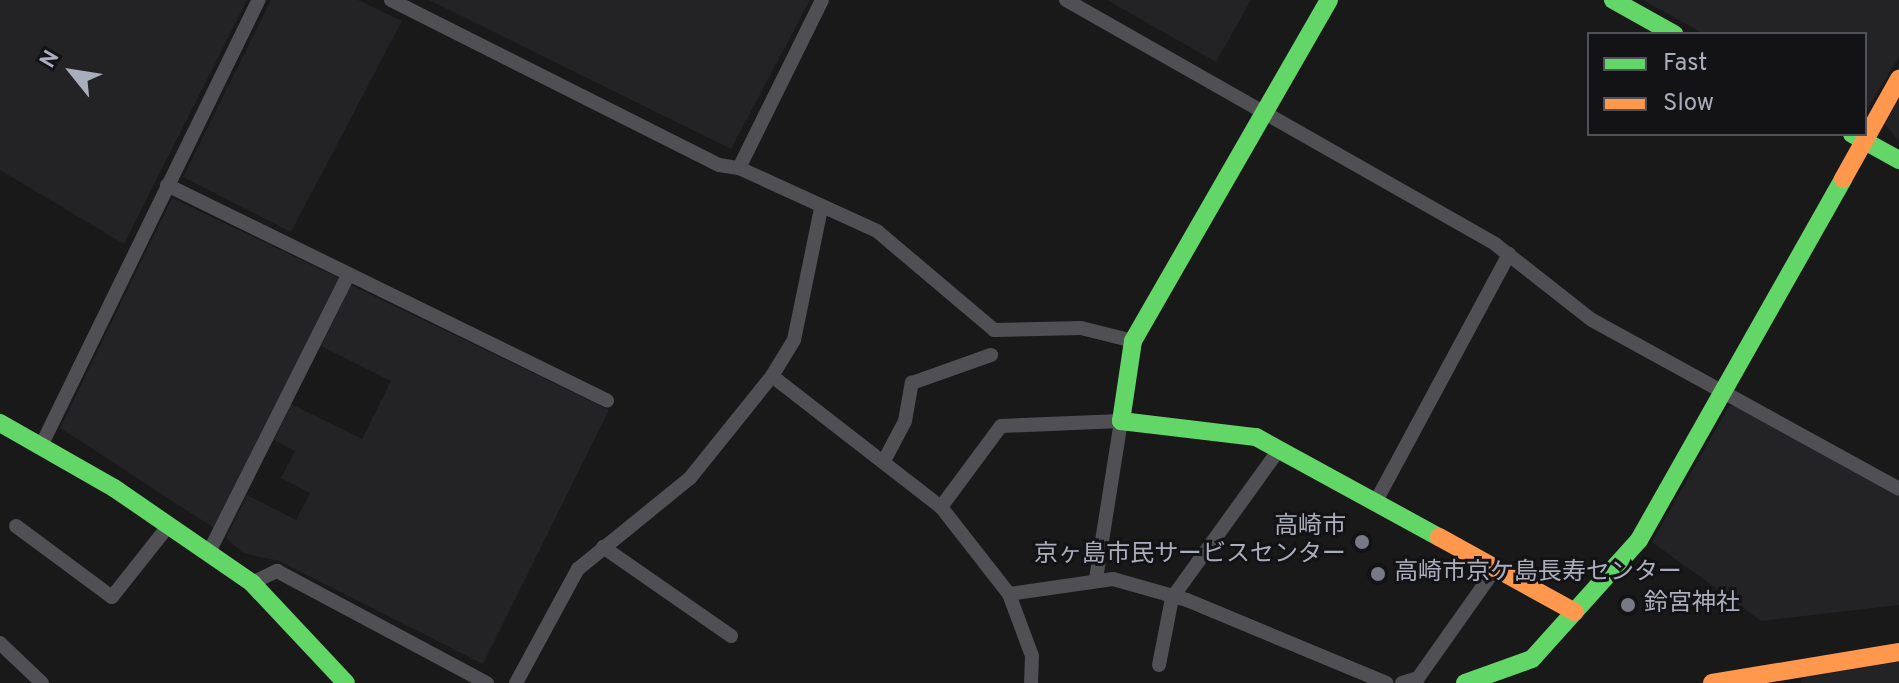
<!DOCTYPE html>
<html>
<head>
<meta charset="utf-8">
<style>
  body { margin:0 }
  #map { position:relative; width:1899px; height:683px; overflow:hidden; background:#19191a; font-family:Overpass,"Noto Sans JP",sans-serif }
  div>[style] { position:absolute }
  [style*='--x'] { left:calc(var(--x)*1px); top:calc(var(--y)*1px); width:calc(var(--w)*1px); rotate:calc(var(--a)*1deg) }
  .built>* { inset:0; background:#232326 }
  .street>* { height:14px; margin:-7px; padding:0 7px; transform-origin:7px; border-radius:7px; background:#4f4f54 }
  .fast>* { height:18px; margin:-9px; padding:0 9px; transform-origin:9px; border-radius:9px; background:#63d668 }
  .slow>* { height:18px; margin:-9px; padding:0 9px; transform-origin:9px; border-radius:9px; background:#ff974d }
  .dots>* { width:22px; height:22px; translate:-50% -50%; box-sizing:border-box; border:4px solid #131316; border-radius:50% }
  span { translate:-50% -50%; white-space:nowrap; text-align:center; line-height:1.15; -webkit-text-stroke:6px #131316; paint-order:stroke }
  .poi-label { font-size:24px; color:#aaadbb }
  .right { translate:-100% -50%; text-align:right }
  .left { translate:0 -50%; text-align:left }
  .legend { position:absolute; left:1587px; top:32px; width:280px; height:104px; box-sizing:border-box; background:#131316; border:2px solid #4f5158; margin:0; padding:10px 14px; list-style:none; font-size:24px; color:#aaadbb }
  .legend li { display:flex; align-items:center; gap:16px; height:40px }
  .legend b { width:40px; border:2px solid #4f5158 }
  .north { position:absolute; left:32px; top:32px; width:80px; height:80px; -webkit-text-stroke:6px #131316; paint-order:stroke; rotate:300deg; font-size:22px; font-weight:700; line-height:32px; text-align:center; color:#aaadbb }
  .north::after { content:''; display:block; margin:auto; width:28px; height:36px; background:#aaadbb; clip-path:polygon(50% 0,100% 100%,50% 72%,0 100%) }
</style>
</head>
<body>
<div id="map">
  <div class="built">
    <div style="clip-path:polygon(0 0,247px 0,124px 244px,0 170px)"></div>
    <div style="clip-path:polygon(271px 0,358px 0,402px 21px,291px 232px,183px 177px)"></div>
    <div style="clip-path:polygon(429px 0,810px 0,731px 149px)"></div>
    <div style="clip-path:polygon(1107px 0,1251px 0,1216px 62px)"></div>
    <div style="clip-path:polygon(1643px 0,1899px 0,1899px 57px,1865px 113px,1865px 34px,1704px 34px)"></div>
    <div style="clip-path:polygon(1899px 99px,1899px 141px,1885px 124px)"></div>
    <div style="clip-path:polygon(172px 198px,341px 279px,217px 530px,60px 428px)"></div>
    <div style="clip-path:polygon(351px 285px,609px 410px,483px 664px,279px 561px,243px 553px,226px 538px,247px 495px,296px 520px,310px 493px,281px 478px,295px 451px,274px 440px,291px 404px,362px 439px,391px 381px,321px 346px)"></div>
    <div style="clip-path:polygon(1739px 405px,1899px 494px,1899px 605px,1761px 621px,1652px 542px,1729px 406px)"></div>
    <div style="clip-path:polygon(1899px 662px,1899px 683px,1800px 683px,1803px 678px)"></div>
  </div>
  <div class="street">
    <div style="--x:391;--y:0;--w:367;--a:26.7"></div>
    <div style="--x:719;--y:165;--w:20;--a:9"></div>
    <div style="--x:739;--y:168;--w:187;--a:-63.7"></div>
    <div style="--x:1066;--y:0;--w:494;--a:29.6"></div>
    <div style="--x:1495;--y:244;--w:123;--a:38.1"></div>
    <div style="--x:1592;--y:320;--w:350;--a:28.8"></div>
    <div style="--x:739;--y:168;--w:152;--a:24.5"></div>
    <div style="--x:877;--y:231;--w:153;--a:40.2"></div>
    <div style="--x:994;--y:330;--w:87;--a:-1.3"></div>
    <div style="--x:1081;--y:328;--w:54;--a:14"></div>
    <div style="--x:167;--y:185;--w:490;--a:26.1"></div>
    <div style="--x:772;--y:376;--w:214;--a:37.8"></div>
    <div style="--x:941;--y:507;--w:110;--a:52"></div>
    <div style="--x:1009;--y:594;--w:66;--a:69.6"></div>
    <div style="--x:1032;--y:656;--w:27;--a:92"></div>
    <div style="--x:42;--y:444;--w:494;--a:-64"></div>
    <div style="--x:884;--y:461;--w:45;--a:-62.3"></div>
    <div style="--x:905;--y:421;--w:39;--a:-80"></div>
    <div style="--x:912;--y:383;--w:84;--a:-19.5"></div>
    <div style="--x:1375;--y:503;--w:283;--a:-61.7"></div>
    <div style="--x:941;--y:507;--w:101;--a:-53.5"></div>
    <div style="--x:1001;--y:426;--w:120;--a:-2.4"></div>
    <div style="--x:1121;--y:421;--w:160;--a:99"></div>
    <div style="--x:16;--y:526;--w:119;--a:36.5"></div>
    <div style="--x:112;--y:597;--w:92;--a:-51.6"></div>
    <div style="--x:603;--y:547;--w:156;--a:34.8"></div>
    <div style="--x:209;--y:552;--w:311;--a:-63.3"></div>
    <div style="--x:252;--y:583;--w:28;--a:-26"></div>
    <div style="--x:277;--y:571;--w:238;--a:28.1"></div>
    <div style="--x:1009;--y:594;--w:105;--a:-8.2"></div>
    <div style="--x:1113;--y:579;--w:77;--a:15.8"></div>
    <div style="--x:1187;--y:600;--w:216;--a:22.6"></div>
    <div style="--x:0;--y:643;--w:58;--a:43.6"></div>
    <div style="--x:1159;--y:665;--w:68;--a:-79"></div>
    <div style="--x:1172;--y:598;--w:181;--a:-54.2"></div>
    <div style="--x:516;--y:683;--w:130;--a:-61.5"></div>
    <div style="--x:578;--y:569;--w:144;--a:-39.1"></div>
    <div style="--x:690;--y:478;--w:131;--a:-51.2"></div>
    <div style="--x:772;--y:376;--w:42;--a:-58.6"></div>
    <div style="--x:794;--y:340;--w:134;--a:-78.4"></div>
    <div style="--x:1402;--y:683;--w:17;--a:-17"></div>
    <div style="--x:1418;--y:678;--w:135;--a:-54.7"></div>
  </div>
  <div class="fast">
    <div style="--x:1329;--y:0;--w:393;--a:119.9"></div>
    <div style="--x:1133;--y:341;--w:81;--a:98.5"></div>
    <div style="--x:1121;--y:421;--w:136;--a:6.8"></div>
    <div style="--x:1256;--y:437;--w:209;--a:28.7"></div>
    <div style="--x:1613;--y:0;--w:70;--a:29.1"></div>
    <div style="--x:1852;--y:134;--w:54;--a:29"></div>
    <div style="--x:0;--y:423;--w:131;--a:29.7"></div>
    <div style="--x:114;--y:488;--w:168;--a:34.5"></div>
    <div style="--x:252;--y:583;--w:137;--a:46.8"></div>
    <div style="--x:1465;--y:683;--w:71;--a:-19.7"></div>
    <div style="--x:1532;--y:659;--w:160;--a:-48"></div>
    <div style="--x:1639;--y:540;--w:415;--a:-60.5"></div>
  </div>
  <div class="slow">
    <div style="--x:1843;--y:179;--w:115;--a:-60.8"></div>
    <div style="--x:1439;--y:537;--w:155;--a:28.9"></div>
    <div style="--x:1712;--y:683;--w:190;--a:-9.4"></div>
  </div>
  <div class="dots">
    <div style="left:1362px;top:542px;background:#777983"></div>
    <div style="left:1378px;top:574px;background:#777983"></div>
    <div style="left:1628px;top:605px;background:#777983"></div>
  </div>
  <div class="poi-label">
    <span class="right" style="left:1346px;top:542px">高崎市<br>京ヶ島市民サービスセンター</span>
    <span class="left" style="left:1394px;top:574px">高崎市京ケ島長寿センター</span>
    <span class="left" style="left:1644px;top:605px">鈴宮神社</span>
  </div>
  <ul class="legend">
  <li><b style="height:10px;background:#63d668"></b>Fast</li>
  <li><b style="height:10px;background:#ff974d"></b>Slow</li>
  </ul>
  <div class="north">N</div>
</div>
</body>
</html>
